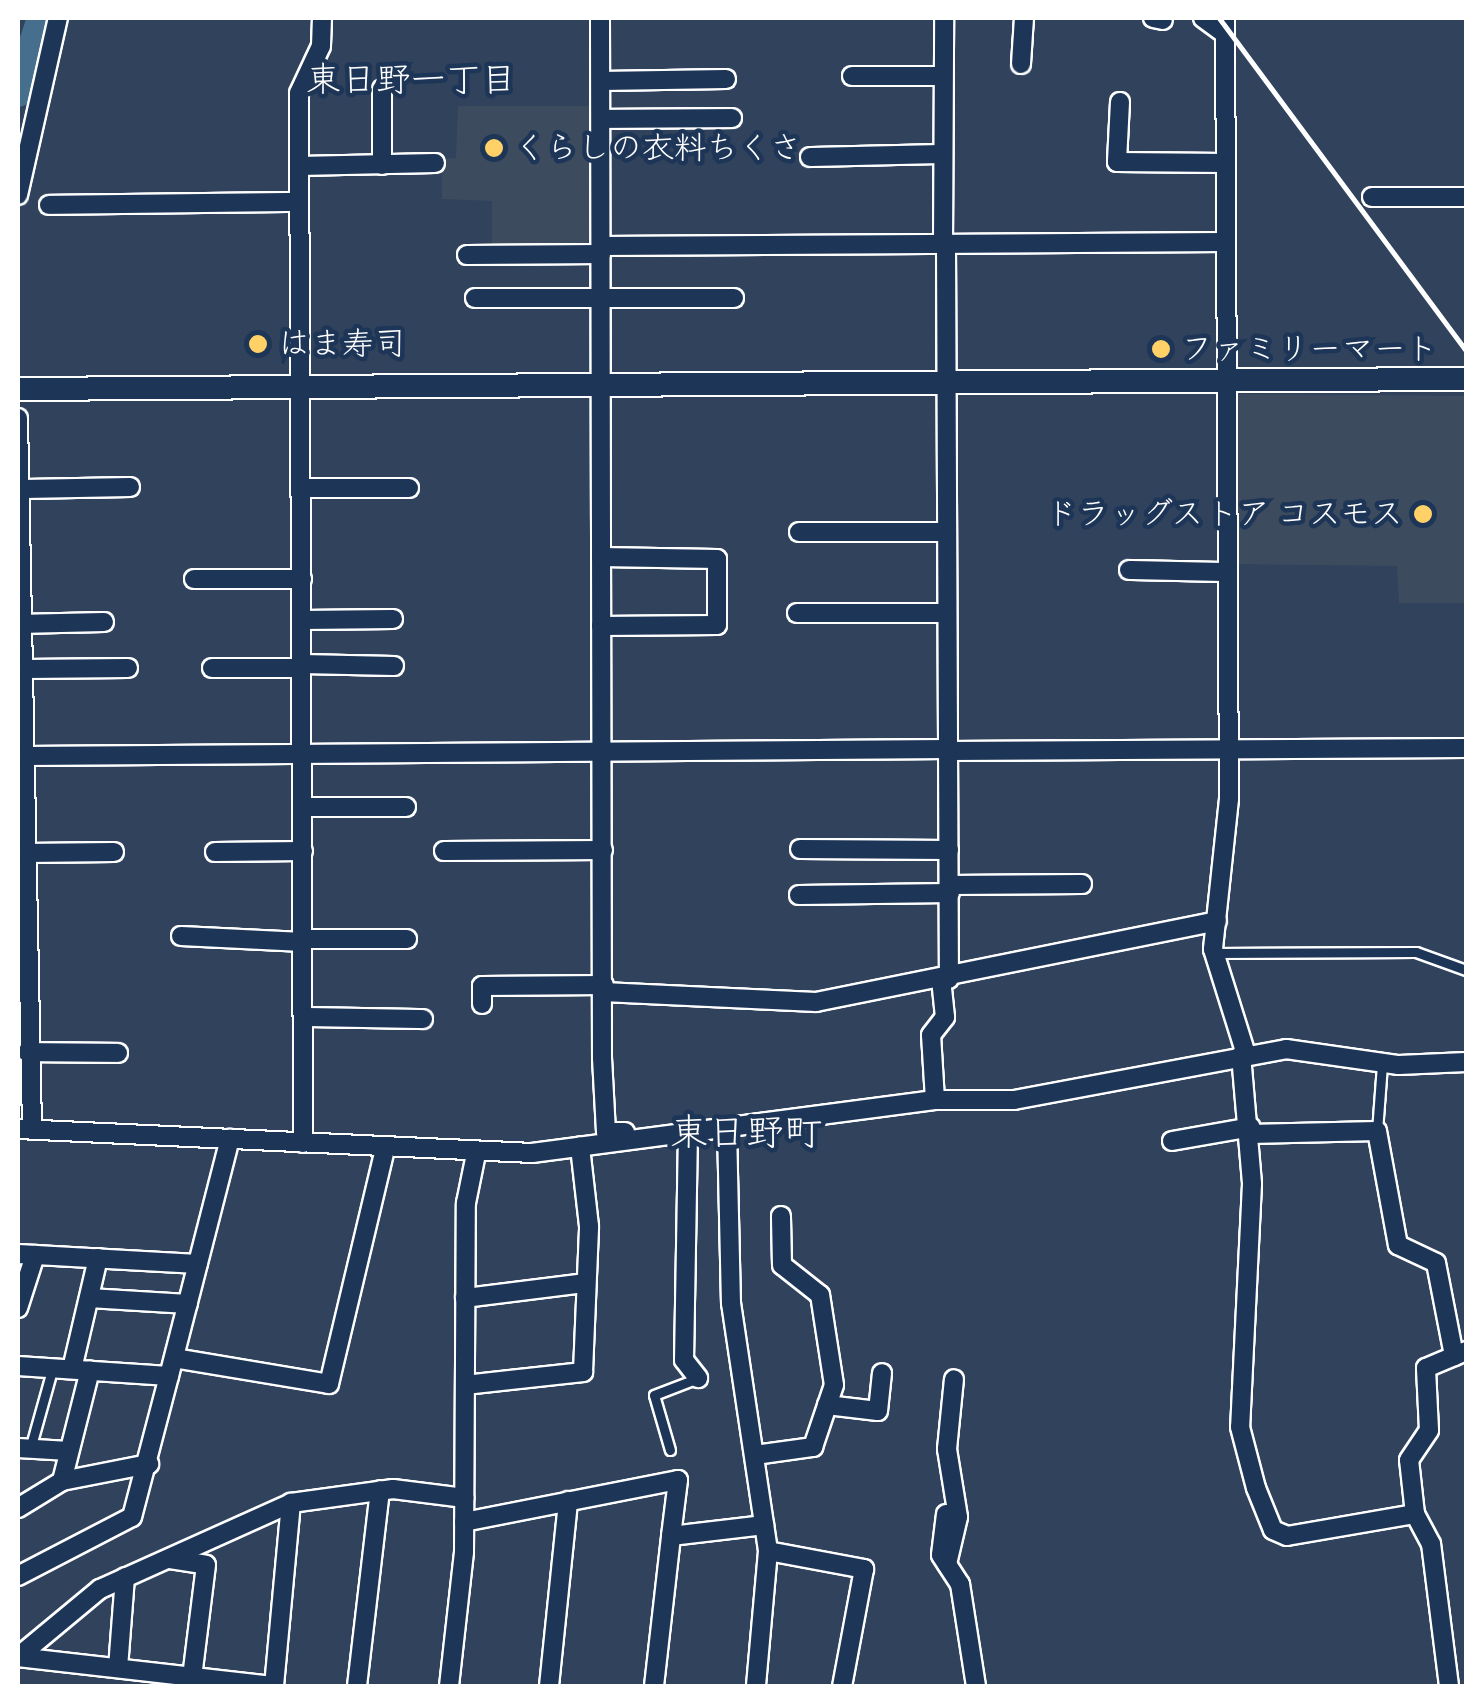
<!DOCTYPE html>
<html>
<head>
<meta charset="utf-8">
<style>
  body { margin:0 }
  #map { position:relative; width:1484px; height:1704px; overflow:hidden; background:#30425c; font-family:Pangolin,"Klee One",sans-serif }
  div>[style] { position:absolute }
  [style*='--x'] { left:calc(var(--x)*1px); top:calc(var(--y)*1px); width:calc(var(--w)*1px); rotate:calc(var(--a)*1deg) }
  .built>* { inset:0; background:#3d4b5f }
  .river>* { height:30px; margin:-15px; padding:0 15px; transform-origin:15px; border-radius:15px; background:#456f8d }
  .roads { filter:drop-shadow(2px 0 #fff) drop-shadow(-2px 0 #fff) drop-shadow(0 2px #fff) drop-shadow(0 -2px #fff) }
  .service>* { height:9px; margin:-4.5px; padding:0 4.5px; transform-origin:4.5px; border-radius:4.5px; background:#1d3557 }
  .minor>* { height:18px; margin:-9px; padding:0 9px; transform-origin:9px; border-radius:9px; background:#1d3557 }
  .tertiary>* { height:22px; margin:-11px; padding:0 11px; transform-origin:11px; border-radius:11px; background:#1d3557 }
  .rail>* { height:5px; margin:-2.5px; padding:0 2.5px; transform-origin:2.5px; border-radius:2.5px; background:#fff }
  .dots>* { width:28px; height:28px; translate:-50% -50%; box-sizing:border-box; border:5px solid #1d3557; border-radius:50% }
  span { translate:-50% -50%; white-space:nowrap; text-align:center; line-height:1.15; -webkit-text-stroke:9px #1d3557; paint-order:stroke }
  .poi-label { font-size:32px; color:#fff }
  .left { translate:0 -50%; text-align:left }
  .right { translate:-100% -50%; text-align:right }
  .neighbourhood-label { font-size:35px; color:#fff }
  .quarter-label { font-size:38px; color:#fff }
  .frame { position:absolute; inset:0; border:20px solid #fff; pointer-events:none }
</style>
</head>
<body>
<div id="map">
  <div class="built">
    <div style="clip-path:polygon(458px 106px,590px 106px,594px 233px,585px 245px,492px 245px,492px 201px,442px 199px,442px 159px,456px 158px)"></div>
    <div style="clip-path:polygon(1238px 394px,1466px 396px,1466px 603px,1399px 603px,1397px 566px,1236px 564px)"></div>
  </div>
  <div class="river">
    <div style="--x:18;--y:92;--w:78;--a:-72"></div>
  </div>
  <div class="roads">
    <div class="service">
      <div style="--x:1214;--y:953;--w:202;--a:-0.3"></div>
      <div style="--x:1416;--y:952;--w:53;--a:19.8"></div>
      <div style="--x:1377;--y:1131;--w:67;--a:-85.7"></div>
      <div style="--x:30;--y:1449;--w:82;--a:-74.4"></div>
      <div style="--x:670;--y:1450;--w:57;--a:-106.2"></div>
      <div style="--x:654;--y:1395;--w:47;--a:-21.1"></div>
    </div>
    <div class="minor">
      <div style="--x:600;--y:18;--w:1040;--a:89.89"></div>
      <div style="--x:602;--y:1058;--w:74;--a:86.9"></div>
      <div style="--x:606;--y:1132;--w:19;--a:0"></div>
      <div style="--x:1153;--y:18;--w:10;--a:11"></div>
      <div style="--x:1203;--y:18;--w:27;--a:36"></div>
      <div style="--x:1225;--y:18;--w:781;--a:89.71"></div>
      <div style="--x:1229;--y:799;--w:151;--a:96.1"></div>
      <div style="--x:1213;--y:949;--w:110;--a:72.6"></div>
      <div style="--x:1021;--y:64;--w:46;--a:-86.3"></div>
      <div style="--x:852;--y:76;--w:91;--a:0"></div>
      <div style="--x:601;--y:81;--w:125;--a:-0.9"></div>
      <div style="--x:1120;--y:102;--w:60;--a:92.9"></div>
      <div style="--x:1117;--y:162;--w:108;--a:0.5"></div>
      <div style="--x:601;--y:119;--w:131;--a:-0.4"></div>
      <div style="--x:810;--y:157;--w:132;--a:-1.3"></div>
      <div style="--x:382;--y:165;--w:76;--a:-90"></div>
      <div style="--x:299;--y:166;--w:136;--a:-1.3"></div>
      <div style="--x:18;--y:195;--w:181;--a:-77.3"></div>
      <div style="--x:1372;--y:197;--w:94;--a:0"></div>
      <div style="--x:49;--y:205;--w:249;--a:-0.7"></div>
      <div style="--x:943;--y:244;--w:226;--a:-89.7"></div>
      <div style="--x:946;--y:244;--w:735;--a:89.77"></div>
      <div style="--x:602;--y:246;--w:622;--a:-0.37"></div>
      <div style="--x:467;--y:255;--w:134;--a:-0.4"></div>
      <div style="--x:475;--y:298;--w:259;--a:0"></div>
      <div style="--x:18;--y:418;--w:711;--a:88.87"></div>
      <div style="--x:302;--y:488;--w:107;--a:0"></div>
      <div style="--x:24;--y:489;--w:106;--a:-1.1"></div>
      <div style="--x:799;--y:532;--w:148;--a:0"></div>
      <div style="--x:1129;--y:570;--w:96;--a:1.2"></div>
      <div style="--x:194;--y:579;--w:108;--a:0"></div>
      <div style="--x:797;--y:613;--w:150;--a:0"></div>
      <div style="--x:302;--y:620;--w:91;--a:-0.6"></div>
      <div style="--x:18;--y:624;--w:86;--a:-1.3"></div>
      <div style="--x:601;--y:626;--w:116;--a:-0.5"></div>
      <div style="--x:717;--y:625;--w:66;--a:-90"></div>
      <div style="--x:717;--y:559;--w:116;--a:-179"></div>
      <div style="--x:302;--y:664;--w:92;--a:1.2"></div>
      <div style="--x:212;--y:668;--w:90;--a:0"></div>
      <div style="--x:25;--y:669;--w:103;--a:-0.6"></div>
      <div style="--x:948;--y:751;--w:518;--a:-0.33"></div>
      <div style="--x:25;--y:756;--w:923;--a:-0.43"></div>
      <div style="--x:303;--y:807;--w:103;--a:0"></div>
      <div style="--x:800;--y:849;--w:149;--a:0.4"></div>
      <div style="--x:444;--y:851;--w:159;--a:-0.4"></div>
      <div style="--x:215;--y:852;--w:88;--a:-0.7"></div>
      <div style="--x:26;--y:853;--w:88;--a:-0.7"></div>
      <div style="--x:950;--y:885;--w:132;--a:-0.4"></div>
      <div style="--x:799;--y:895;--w:151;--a:-0.8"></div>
      <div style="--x:181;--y:936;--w:122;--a:2.8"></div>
      <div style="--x:303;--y:939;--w:104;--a:0"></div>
      <div style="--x:603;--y:992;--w:213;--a:2.7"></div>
      <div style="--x:816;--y:1002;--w:409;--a:-11.4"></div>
      <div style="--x:482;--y:1004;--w:18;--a:-90"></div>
      <div style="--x:482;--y:986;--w:122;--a:-0.5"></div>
      <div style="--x:303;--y:1017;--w:120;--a:1"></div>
      <div style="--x:27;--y:1052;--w:91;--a:0.6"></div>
      <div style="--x:1241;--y:1055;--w:129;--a:85.1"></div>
      <div style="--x:1252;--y:1184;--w:243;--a:92.8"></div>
      <div style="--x:1240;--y:1427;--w:63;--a:75.3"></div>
      <div style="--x:1256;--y:1488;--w:45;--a:68"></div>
      <div style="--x:1273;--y:1530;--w:15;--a:23"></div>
      <div style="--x:1287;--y:1536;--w:130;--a:-9.8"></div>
      <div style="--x:935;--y:1100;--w:65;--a:-93.5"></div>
      <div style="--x:931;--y:1035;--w:23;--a:-52"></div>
      <div style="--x:945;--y:1017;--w:37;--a:-96"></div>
      <div style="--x:727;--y:1128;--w:175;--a:88.7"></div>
      <div style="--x:731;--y:1303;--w:251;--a:81.5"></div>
      <div style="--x:768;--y:1551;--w:136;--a:95.1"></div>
      <div style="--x:18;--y:1129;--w:515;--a:2.67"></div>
      <div style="--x:532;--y:1153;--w:406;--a:-7.5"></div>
      <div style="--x:935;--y:1100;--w:79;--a:0"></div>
      <div style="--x:1014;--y:1100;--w:277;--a:-10.6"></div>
      <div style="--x:1286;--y:1049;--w:114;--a:8.1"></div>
      <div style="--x:1399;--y:1065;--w:67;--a:-2.6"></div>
      <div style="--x:688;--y:1132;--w:228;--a:91"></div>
      <div style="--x:684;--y:1360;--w:23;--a:52"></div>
      <div style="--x:1250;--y:1134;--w:127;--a:-1.4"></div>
      <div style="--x:1377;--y:1131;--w:116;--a:79.6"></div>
      <div style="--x:1398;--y:1245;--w:42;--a:25.3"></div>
      <div style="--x:1436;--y:1263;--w:95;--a:79"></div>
      <div style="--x:1172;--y:1141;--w:80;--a:-10"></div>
      <div style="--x:303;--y:1143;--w:1050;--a:-90.22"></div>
      <div style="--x:299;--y:93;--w:52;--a:-64.9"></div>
      <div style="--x:321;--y:46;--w:28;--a:-88"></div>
      <div style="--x:18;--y:1254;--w:180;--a:3.2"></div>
      <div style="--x:89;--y:1298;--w:99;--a:3.5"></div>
      <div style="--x:465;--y:1298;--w:121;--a:-7.1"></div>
      <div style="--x:18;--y:1308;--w:56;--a:-72.2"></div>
      <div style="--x:174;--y:1358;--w:157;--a:9.5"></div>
      <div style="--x:329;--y:1384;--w:242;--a:-76.6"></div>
      <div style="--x:18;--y:1366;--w:151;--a:3.8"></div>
      <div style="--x:169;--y:1376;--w:245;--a:-75.6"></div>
      <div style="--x:72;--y:1369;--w:114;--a:-76.8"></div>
      <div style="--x:465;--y:1385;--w:119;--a:-6.3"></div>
      <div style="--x:583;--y:1372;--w:146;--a:-87.6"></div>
      <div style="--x:589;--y:1226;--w:80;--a:-96.5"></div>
      <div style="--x:827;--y:1405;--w:51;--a:6.7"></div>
      <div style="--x:878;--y:1411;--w:38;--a:-84"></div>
      <div style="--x:18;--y:1448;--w:51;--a:3.4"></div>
      <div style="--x:755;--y:1455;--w:59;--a:-7.9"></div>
      <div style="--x:813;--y:1447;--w:65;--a:-71.3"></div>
      <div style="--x:834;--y:1385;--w:91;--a:-98.8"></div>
      <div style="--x:820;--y:1295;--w:48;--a:-141.7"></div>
      <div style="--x:782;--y:1265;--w:49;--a:-91.2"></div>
      <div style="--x:62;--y:1481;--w:114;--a:-75.8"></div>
      <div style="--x:18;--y:1508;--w:52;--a:-31.5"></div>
      <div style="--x:62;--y:1481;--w:89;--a:-11.1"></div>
      <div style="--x:946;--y:1514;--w:41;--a:97"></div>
      <div style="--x:941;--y:1555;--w:35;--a:57"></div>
      <div style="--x:960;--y:1584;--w:103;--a:81.1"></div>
      <div style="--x:464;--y:1522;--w:218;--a:-11.1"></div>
      <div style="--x:678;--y:1480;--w:56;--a:97.1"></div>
      <div style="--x:671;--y:1536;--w:94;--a:-6.7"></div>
      <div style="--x:768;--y:1551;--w:98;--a:10.6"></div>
      <div style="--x:864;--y:1569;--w:119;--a:100.6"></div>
      <div style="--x:170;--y:1559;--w:36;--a:9"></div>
      <div style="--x:206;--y:1565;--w:113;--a:97.1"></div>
      <div style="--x:947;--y:1564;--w:48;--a:-76.8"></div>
      <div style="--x:958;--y:1517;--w:69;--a:-99.2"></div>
      <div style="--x:947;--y:1449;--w:70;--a:-84.3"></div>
      <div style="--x:18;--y:1576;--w:128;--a:-27.4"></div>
      <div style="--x:132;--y:1517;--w:146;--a:-75.3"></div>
      <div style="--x:18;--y:1657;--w:107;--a:-39.7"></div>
      <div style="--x:100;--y:1589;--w:209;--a:-24.2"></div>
      <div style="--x:291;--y:1503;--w:103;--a:-7.8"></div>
      <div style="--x:393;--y:1489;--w:72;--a:7.2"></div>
      <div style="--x:18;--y:1657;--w:256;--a:6.5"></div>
      <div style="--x:118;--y:1668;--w:91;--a:-85.6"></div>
      <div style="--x:274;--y:1686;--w:184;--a:-84.7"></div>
      <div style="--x:357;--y:1686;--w:197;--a:-83.3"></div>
      <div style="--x:449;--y:1686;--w:135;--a:-83.6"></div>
      <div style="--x:464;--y:1552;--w:349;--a:-89.7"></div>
      <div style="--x:466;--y:1203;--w:50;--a:-78.5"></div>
      <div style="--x:549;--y:1686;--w:186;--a:-84.1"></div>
      <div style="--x:654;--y:1686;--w:151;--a:-83.5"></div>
      <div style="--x:1449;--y:1686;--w:143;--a:-97.2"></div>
      <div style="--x:1431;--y:1544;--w:34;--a:-118"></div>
      <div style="--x:1415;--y:1514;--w:54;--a:-96.3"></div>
      <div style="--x:1409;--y:1460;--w:36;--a:-56"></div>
      <div style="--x:1429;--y:1430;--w:62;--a:-92.8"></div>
      <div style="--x:1426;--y:1368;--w:43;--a:-23"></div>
    </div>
    <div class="tertiary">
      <div style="--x:18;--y:389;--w:1448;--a:-0.4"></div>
    </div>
  </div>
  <div class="rail">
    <div style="--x:1219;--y:18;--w:415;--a:53.4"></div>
  </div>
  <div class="dots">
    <div style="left:494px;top:148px;background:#ffd166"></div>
    <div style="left:258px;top:344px;background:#ffd166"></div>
    <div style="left:1161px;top:349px;background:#ffd166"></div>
    <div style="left:1423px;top:514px;background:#ffd166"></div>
  </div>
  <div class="poi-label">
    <span class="left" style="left:514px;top:148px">くらしの衣料ちくさ</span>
    <span class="left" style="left:278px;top:344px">はま寿司</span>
    <span class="left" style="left:1181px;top:349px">ファミリーマート</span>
    <span class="right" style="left:1403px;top:514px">ドラッグストア コスモス</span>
  </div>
  <div class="neighbourhood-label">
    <span style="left:411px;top:80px">東日野一丁目</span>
  </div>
  <div class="quarter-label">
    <span style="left:746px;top:1134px">東日野町</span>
  </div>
  <div class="frame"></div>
</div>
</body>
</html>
